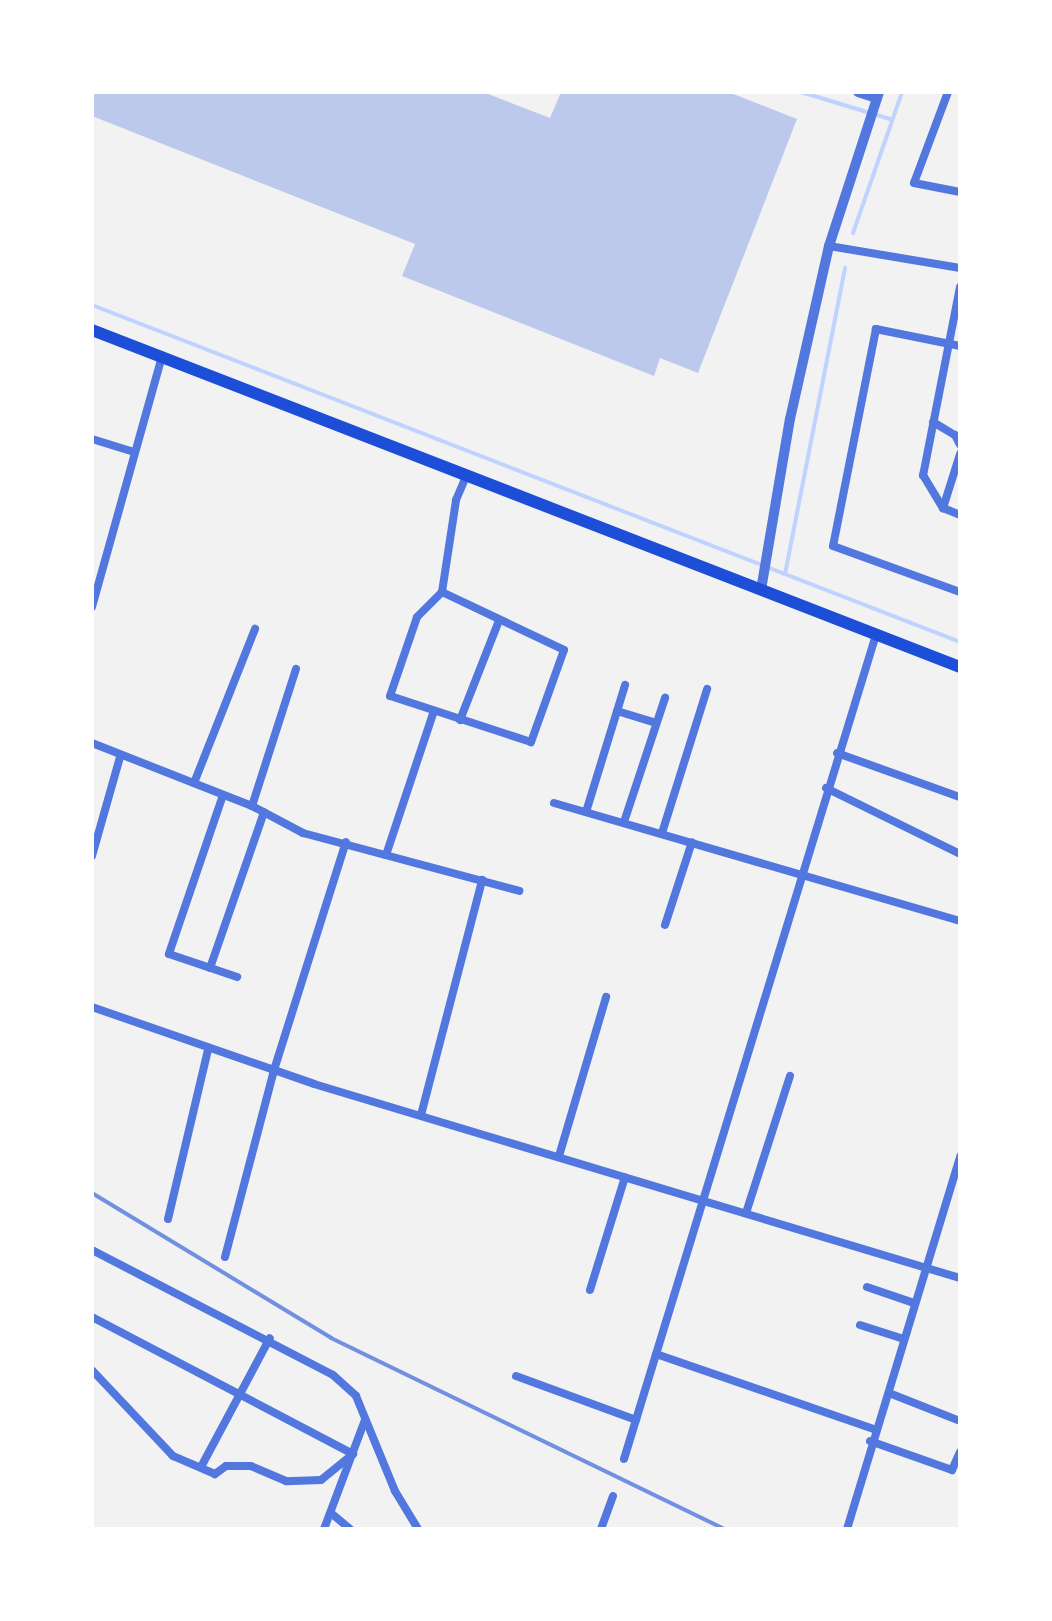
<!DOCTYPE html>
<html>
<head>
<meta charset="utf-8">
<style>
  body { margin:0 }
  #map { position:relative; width:1052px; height:1621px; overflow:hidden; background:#f2f2f2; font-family:"Public Sans",sans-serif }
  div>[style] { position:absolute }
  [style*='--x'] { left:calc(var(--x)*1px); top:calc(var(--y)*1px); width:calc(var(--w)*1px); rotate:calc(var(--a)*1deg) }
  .stream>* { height:4px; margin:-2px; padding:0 2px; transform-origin:2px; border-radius:2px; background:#bfd3fe }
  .building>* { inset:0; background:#bdc9ec }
  .minor>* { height:8px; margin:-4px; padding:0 4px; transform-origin:4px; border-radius:4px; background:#5277de }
  .tertiary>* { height:10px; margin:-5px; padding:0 5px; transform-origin:5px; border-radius:5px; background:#5277de }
  .secondary>* { height:12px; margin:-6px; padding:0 6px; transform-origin:6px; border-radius:6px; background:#1d4ed8 }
  .rail>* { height:4px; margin:-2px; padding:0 2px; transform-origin:2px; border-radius:2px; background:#7290e2 }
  span { translate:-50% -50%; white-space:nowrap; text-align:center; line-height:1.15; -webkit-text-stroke:7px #fff; paint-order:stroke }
  .frame { position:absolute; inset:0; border:94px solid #fff; pointer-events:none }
</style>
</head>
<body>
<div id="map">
  <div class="stream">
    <div style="--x:801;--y:92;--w:93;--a:16.9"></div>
    <div style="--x:853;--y:233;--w:149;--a:-70.8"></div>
    <div style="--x:92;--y:305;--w:931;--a:21.22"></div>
    <div style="--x:785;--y:574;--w:312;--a:-78.9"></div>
  </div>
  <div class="building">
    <div style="clip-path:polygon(92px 92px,483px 92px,550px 118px,561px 92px,728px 92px,797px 119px,698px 373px,660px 358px,654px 376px,402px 276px,415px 244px,92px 116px)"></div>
  </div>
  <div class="minor">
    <div style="--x:948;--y:92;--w:97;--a:110.5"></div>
    <div style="--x:914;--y:183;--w:47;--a:11.1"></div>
    <div style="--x:829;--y:246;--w:133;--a:9.5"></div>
    <div style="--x:960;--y:287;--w:192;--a:101.1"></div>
    <div style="--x:923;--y:475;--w:39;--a:59"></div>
    <div style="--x:943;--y:508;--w:18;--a:22"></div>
    <div style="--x:960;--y:346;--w:86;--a:-168.6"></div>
    <div style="--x:876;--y:329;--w:221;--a:101.2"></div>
    <div style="--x:833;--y:546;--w:135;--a:19.9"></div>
    <div style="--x:933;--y:422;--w:26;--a:31"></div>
    <div style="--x:955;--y:435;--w:11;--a:63"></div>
    <div style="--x:92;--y:439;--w:44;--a:17.2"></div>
    <div style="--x:943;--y:508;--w:57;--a:-72.5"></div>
    <div style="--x:442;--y:592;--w:135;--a:25.4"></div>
    <div style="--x:564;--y:650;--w:98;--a:109.7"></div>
    <div style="--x:531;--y:742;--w:148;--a:-161.9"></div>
    <div style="--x:390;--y:696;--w:83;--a:-71.1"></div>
    <div style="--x:417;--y:617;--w:35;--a:-45"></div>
    <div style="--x:442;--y:592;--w:93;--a:-81.3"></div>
    <div style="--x:456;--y:500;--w:25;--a:-67"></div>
    <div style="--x:92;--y:607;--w:261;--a:-74.4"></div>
    <div style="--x:617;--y:711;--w:39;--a:17"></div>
    <div style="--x:460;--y:720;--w:104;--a:-68.6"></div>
    <div style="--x:92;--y:743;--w:172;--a:21.5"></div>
    <div style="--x:252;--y:806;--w:58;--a:27.9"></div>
    <div style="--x:303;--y:833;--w:224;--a:15"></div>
    <div style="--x:837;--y:753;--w:131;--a:19.7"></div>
    <div style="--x:194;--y:783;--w:166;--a:-68.4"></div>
    <div style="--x:826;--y:788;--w:149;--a:26.2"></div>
    <div style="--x:223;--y:795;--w:168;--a:108.8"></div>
    <div style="--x:169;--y:954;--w:72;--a:18.7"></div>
    <div style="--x:554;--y:803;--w:423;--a:16.2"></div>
    <div style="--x:252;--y:806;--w:144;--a:-72.2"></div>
    <div style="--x:586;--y:812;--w:133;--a:-72.9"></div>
    <div style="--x:624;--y:822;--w:131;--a:-71.7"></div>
    <div style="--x:662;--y:833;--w:151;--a:-72.6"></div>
    <div style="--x:386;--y:855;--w:149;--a:-71.6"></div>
    <div style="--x:92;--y:856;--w:103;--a:-74.2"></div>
    <div style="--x:665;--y:925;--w:87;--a:-72"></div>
    <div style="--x:210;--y:968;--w:165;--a:-70.9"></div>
    <div style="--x:92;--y:1007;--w:235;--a:19.1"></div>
    <div style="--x:314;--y:1084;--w:675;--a:16.72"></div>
    <div style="--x:421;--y:1115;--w:243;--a:-75.4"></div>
    <div style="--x:559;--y:1156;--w:166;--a:-73.5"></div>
    <div style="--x:746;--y:1213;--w:144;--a:-72.2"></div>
    <div style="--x:168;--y:1219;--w:174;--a:-76.7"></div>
    <div style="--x:92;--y:1250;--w:271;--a:27.4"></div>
    <div style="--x:333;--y:1375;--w:31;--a:42"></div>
    <div style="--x:356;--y:1396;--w:103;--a:67.7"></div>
    <div style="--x:395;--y:1491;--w:44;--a:58.8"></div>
    <div style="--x:225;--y:1257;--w:193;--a:-75.3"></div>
    <div style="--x:274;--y:1070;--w:239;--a:-72.5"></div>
    <div style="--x:867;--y:1287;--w:50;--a:18.8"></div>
    <div style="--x:590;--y:1290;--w:118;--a:-72.8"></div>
    <div style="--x:92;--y:1317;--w:295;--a:27.7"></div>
    <div style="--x:353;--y:1454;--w:41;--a:140.9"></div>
    <div style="--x:321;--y:1480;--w:35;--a:178"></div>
    <div style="--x:286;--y:1481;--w:38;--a:-157"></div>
    <div style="--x:251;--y:1466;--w:25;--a:180"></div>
    <div style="--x:226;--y:1466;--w:14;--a:144"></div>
    <div style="--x:215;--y:1474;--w:46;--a:-156.8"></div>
    <div style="--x:173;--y:1456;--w:118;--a:-133.3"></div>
    <div style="--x:860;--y:1325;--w:46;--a:17.7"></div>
    <div style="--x:656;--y:1354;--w:231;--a:19"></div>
    <div style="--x:516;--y:1376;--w:128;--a:20.1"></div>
    <div style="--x:889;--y:1393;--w:76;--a:21.5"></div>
    <div style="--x:870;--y:1441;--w:87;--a:19.5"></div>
    <div style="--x:952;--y:1470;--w:20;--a:-66"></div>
    <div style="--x:624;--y:1459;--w:862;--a:-73"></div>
    <div style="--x:201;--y:1467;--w:146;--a:-61.9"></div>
    <div style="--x:331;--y:1513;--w:25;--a:40"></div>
    <div style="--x:324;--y:1529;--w:116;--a:-69.4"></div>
    <div style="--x:601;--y:1529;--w:35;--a:-70"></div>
    <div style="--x:847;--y:1529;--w:390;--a:-73.1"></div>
  </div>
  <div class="tertiary">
    <div style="--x:858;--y:92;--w:20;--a:18"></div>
    <div style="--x:761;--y:590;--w:173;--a:-80.4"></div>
    <div style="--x:790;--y:419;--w:177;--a:-77.3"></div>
    <div style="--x:829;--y:246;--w:162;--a:-72"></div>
  </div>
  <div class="secondary">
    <div style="--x:92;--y:330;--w:931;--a:21.22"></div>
  </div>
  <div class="rail">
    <div style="--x:92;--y:1193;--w:280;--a:31.2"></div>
    <div style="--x:331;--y:1338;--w:438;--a:25.9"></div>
  </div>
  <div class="frame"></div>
</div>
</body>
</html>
